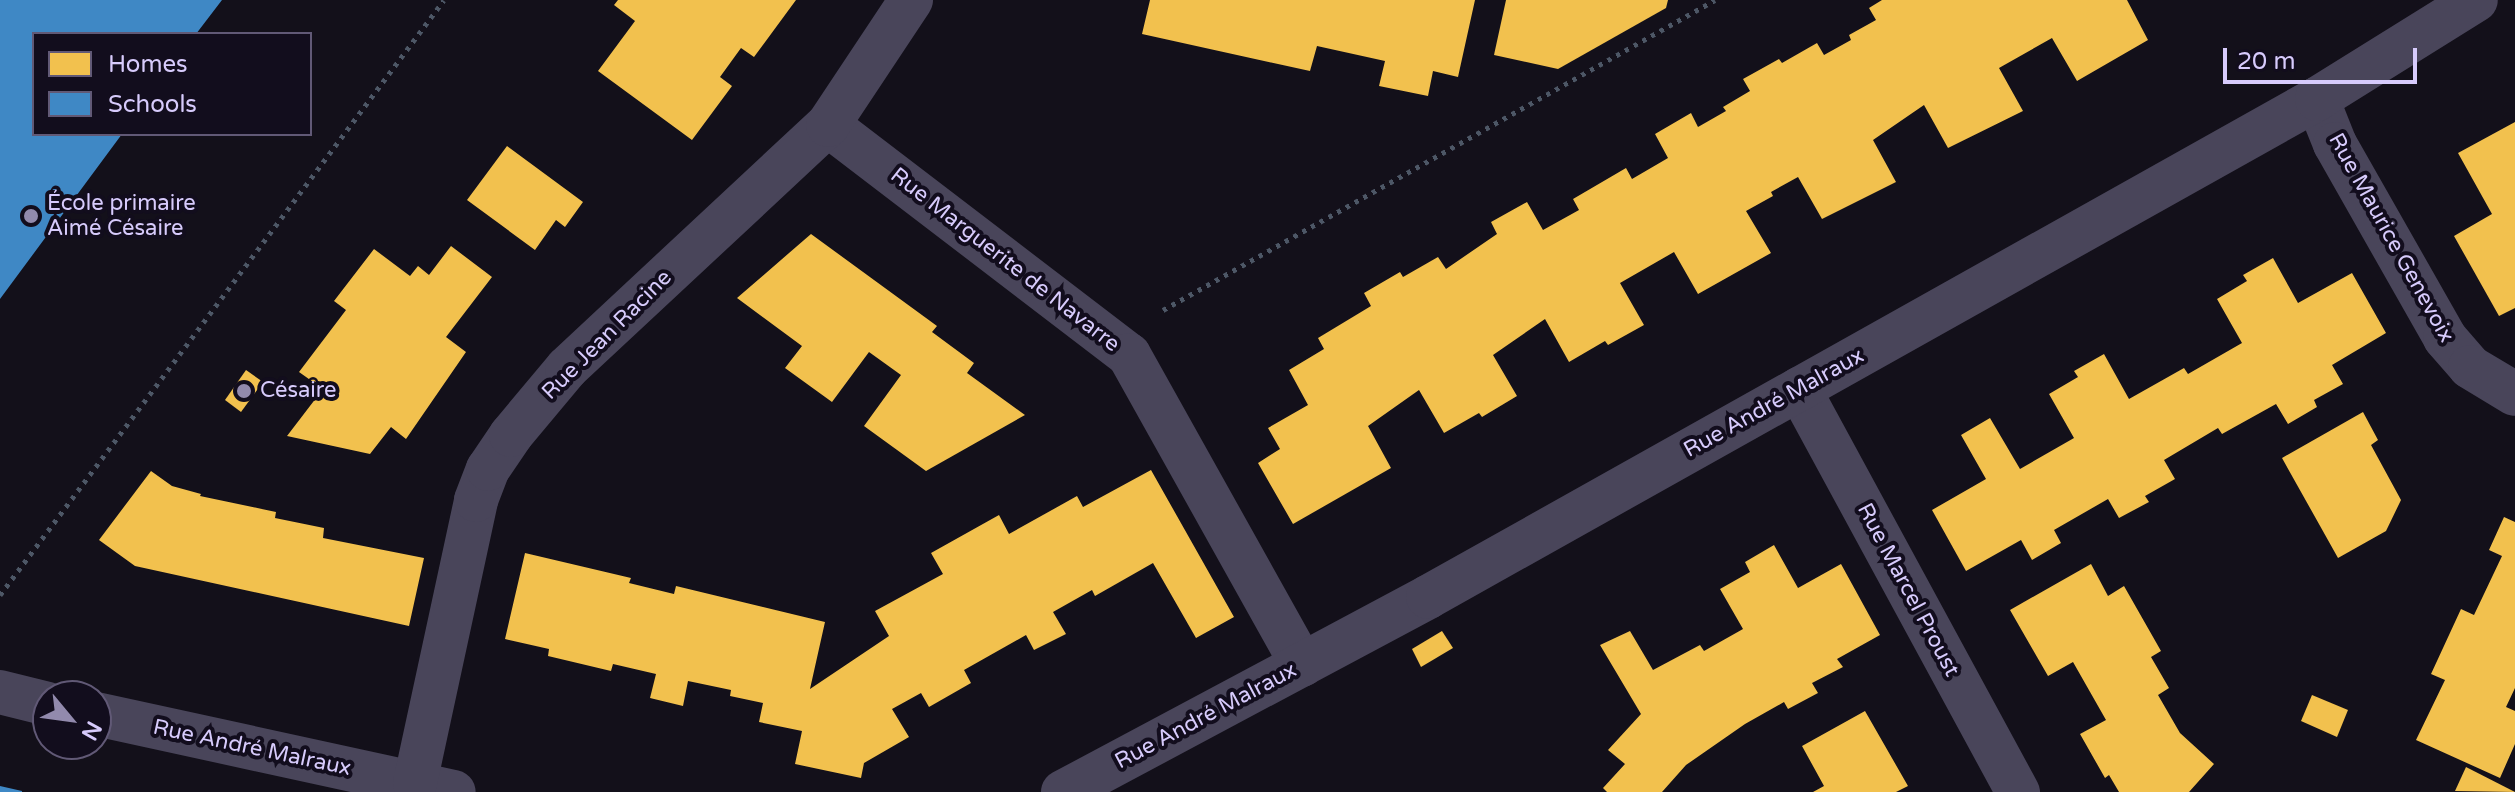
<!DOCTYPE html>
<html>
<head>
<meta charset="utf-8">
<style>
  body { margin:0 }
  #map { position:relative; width:2515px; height:792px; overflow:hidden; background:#13101a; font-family:"Varela Round",sans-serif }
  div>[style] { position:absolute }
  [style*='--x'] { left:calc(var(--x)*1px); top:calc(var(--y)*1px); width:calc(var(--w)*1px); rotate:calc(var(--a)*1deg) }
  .homes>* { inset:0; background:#f2c14e }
  .schools>* { inset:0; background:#3f88c5 }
  .path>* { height:5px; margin-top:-2.5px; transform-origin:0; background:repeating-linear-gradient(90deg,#4d5766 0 4px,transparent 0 10px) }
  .minor>* { height:44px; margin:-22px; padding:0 22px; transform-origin:22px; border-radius:22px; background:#49455a }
  .dots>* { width:22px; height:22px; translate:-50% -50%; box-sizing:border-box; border:4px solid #120d1d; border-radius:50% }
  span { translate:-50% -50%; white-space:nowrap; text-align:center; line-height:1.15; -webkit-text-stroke:8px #120d1d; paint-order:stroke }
  .poi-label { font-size:22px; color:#d7cbfc }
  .left { translate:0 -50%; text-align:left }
  .street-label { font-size:22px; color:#d7cbfc }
  .legend { position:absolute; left:32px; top:32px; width:280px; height:104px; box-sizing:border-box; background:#120d1d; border:2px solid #615976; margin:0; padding:10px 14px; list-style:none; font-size:24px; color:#d7cbfc }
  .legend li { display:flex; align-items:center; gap:16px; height:40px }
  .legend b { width:40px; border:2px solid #615976 }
  .north { position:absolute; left:32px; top:680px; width:80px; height:80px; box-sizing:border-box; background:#120d1d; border:2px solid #615976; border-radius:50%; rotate:119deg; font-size:22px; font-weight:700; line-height:32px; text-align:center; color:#d7cbfc }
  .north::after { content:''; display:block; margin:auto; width:28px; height:36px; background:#928aad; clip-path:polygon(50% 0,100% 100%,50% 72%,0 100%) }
  .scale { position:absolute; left:2223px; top:48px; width:194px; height:36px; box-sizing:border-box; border:4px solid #d7cbfc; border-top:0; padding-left:10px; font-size:24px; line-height:28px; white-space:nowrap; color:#d7cbfc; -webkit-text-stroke:6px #120d1d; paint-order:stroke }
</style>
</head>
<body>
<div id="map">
  <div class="homes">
    <div style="clip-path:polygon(618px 0,796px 0,754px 57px,741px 48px,720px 77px,732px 86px,692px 140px,598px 71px,635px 21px,614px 5px)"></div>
    <div style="clip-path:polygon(1150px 0,1475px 0,1458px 77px,1433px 71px,1428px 96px,1379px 86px,1385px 61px,1317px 46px,1310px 71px,1142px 34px)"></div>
    <div style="clip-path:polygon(1506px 0,1668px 0,1666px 8px,1558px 69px,1494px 55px)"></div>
    <div style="clip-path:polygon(1882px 0,2127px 0,2148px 40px,2077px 81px,2052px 38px,1999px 68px,2023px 111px,1948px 148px,1924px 105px,1873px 140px,1896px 182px,1822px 219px,1798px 177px,1771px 192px,1773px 196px,1746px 211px,1771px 253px,1698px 294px,1674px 252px,1620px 283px,1644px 325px,1608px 345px,1605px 341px,1569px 362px,1545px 319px,1493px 355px,1517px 396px,1482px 417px,1479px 413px,1444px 433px,1419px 390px,1368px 426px,1391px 468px,1293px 524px,1258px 463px,1280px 449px,1268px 428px,1308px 405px,1289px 370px,1324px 349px,1318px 338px,1371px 306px,1364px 293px,1400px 272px,1403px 277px,1438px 257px,1446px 269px,1497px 234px,1491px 222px,1527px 202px,1543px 230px,1579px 210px,1573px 199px,1626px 168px,1632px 179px,1668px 158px,1655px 134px,1691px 113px,1698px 127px,1726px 111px,1723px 107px,1750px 91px,1743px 79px,1779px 59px,1782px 63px,1817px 43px,1824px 55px,1851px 40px,1849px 35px,1876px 20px,1869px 8px)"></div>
    <div style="clip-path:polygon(2515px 122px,2515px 308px,2499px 316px,2454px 236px,2492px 214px,2458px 153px)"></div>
    <div style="clip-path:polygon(507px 146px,583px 202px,565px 227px,556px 220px,535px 250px,467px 200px)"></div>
    <div style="clip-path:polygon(811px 234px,937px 326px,932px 332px,974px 363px,967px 373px,1025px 415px,926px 471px,864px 426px,901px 375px,869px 352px,832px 402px,785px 368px,802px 346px,737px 298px)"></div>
    <div style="clip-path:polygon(451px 246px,492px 277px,446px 337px,466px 352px,406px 439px,391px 427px,370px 454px,287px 436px,323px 389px,299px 372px,346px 310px,334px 301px,374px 249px,410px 276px,418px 266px,429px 275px)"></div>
    <div style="clip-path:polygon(2273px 258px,2298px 303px,2352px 273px,2386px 333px,2332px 365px,2343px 384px,2314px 400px,2317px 407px,2288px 424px,2276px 404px,2222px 434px,2218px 428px,2164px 460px,2175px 479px,2145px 496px,2149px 502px,2119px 518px,2108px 499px,2054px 530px,2061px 543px,2032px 560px,2021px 540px,1966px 571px,1932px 510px,1986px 479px,1961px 435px,1990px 418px,2020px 469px,2074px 438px,2049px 394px,2078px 377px,2074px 371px,2104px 354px,2129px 399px,2184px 368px,2188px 374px,2242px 343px,2217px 299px,2247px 281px,2243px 275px)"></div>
    <div style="clip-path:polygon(246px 370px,263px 382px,241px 412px,225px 400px)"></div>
    <div style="clip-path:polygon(2363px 412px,2378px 440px,2371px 445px,2401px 500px,2386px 531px,2338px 558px,2282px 458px)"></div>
    <div style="clip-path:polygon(1151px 470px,1234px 617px,1196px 638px,1153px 563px,1095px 596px,1092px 590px,1053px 612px,1066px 634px,1034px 650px,1026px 635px,964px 670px,971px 683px,929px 707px,921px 693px,892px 709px,909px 737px,864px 763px,861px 778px,795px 764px,802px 731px,759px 722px,763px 703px,730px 696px,731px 690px,688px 681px,683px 706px,650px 698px,656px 674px,613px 664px,611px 671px,548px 656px,549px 649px,505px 639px,525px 553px,631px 578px,629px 583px,674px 594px,676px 586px,825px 622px,810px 689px,889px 636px,875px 611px,943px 574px,931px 553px,999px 515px,1009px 534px,1077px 496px,1083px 507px)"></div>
    <div style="clip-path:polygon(151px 471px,172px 486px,201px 494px,200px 496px,276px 512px,275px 518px,324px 528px,323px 538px,424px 558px,409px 626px,135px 566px,99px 540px)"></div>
    <div style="clip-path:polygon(2504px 517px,2515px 522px,2515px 688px,2506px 707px,2515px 711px,2515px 744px,2500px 778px,2416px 740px,2445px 680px,2431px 674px,2461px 609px,2474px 615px,2502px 556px,2489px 550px)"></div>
    <div style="clip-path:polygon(1774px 545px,1798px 588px,1841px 564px,1880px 635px,1837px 659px,1843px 667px,1812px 683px,1818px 693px,1788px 709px,1784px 702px,1745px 724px,1686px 765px,1662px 792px,1607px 792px,1603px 788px,1625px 764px,1608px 750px,1641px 714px,1600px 645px,1630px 631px,1653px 670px,1700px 645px,1704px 651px,1743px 629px,1720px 589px,1750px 572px,1745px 562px)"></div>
    <div style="clip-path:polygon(2091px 564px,2108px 596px,2124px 586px,2161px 651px,2151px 657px,2169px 688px,2158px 695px,2180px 733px,2214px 764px,2189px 792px,2119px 792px,2109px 775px,2105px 778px,2080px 734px,2106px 720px,2073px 662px,2048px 676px,2010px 610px)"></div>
    <div style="clip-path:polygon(1442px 631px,1453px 648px,1421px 667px,1412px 649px)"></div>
    <div style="clip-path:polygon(2312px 695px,2348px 710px,2337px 737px,2301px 721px)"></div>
    <div style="clip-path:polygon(1865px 711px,1908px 786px,1896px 792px,1813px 792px,1824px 786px,1802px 746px)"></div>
    <div style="clip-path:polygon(2466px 767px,2515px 792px,2455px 791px)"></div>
  </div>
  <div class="schools">
    <div style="clip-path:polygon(0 0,222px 0,196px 34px,34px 34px,34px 134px,122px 134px,0 299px)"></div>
    <div style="clip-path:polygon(0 786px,22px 791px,22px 792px,0 792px)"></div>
  </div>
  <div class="path">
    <div style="--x:1163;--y:310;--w:633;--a:-29.32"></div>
    <div style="--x:0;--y:595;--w:742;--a:-53.27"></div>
  </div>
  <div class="minor">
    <div style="--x:2317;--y:99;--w:48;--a:68.2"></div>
    <div style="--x:2335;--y:144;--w:223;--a:60.4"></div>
    <div style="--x:2445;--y:338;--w:38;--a:49"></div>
    <div style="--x:2470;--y:367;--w:52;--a:31"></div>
    <div style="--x:828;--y:125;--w:379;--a:37.4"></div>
    <div style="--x:1129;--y:355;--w:355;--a:60.8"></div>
    <div style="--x:1799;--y:389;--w:459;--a:61.5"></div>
    <div style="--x:0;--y:692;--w:49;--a:14"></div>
    <div style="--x:96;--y:714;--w:366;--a:12.3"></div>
    <div style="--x:415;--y:783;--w:289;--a:-77.8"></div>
    <div style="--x:476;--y:500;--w:33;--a:-69"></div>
    <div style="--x:488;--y:469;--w:41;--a:-55.9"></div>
    <div style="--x:511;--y:435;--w:87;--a:-50.1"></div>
    <div style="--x:567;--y:368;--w:357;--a:-43"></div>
    <div style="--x:828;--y:125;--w:150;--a:-56.4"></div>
    <div style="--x:1063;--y:792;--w:414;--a:-28.1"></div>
    <div style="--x:1428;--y:597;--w:1019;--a:-29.26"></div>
    <div style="--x:2317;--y:99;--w:187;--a:-31.9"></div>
  </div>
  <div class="dots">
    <div style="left:31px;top:216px;background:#928aad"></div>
    <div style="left:244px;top:391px;background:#928aad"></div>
  </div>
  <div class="poi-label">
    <span class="left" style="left:47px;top:216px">École primaire<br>Aimé Césaire</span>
    <span class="left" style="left:260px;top:391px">Césaire</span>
  </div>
  <div class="street-label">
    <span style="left:2391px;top:238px;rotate:61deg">Rue Maurice Genevoix</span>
    <span style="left:1005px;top:260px;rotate:38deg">Rue Marguerite de Navarre</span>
    <span style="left:607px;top:335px;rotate:-45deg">Rue Jean Racine</span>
    <span style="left:1774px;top:403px;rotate:-29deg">Rue André Malraux</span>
    <span style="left:1908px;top:590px;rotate:62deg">Rue Marcel Proust</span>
    <span style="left:1206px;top:716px;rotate:-28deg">Rue André Malraux</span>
    <span style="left:252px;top:748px;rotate:12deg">Rue André Malraux</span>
  </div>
  <ul class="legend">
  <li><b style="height:22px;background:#f2c14e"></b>Homes</li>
  <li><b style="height:22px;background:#3f88c5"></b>Schools</li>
  </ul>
  <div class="north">N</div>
  <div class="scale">20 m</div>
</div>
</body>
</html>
